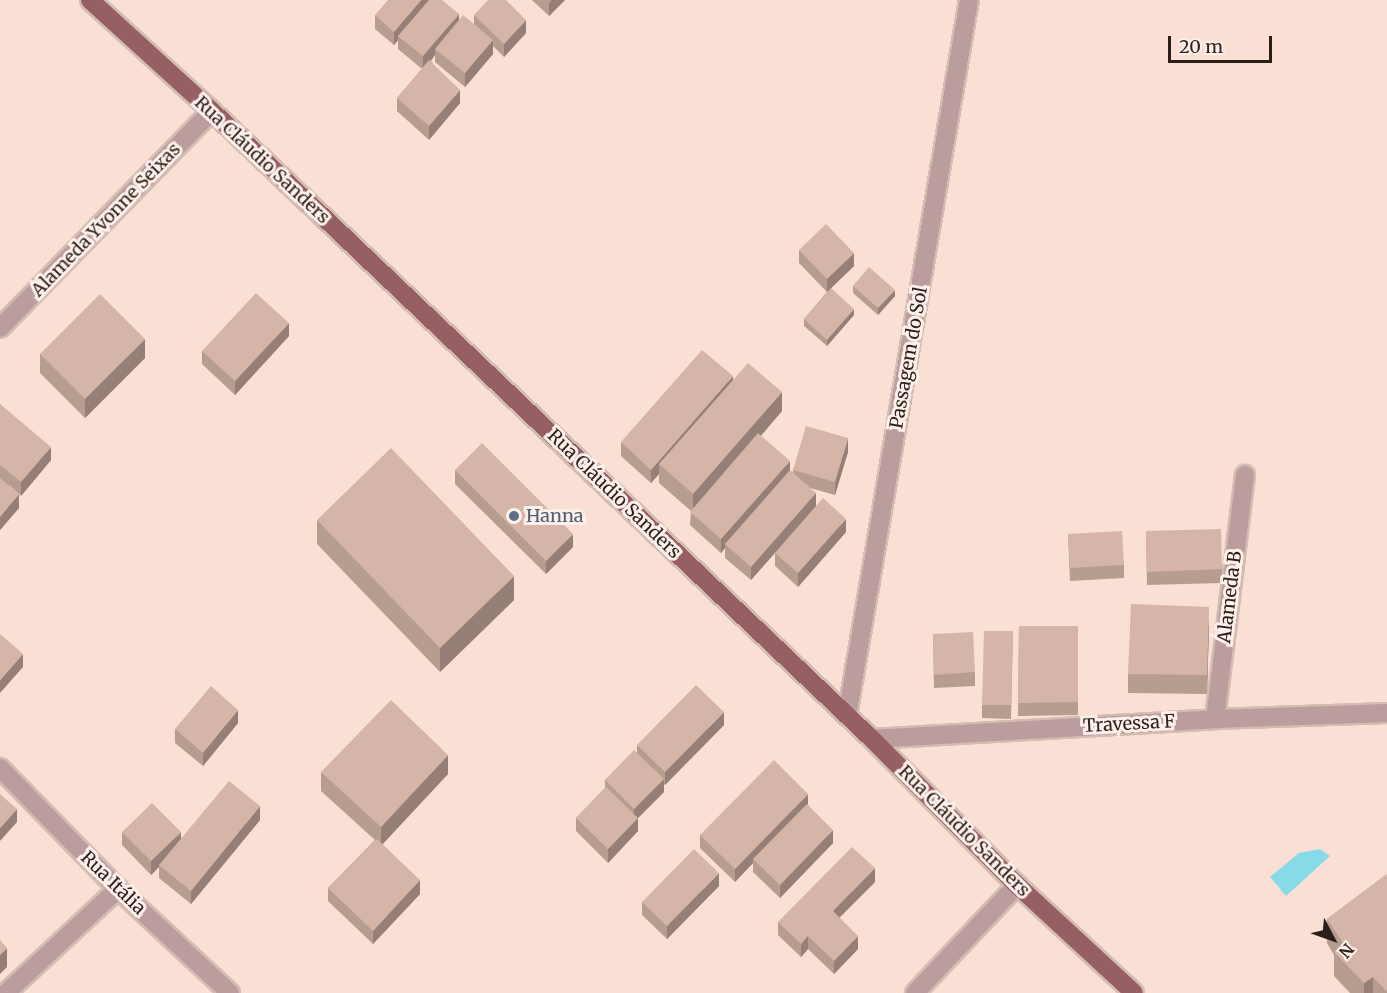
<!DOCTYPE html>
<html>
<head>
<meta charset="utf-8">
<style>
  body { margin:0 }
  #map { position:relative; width:1387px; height:993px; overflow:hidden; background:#fadfd4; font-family:Merriweather,serif }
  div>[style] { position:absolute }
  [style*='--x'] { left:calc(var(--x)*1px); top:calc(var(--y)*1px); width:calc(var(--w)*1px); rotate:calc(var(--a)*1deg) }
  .water>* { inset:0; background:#87dbe9 }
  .roads { filter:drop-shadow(2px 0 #d5bcb3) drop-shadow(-2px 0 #d5bcb3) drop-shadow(0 2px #d5bcb3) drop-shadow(0 -2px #d5bcb3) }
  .minor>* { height:18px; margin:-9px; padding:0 9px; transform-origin:9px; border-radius:9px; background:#bc9d9e }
  .major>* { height:18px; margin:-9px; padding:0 9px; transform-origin:9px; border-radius:9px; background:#955f63 }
  .wall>* { inset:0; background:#b79c90 }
  .shaded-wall>* { inset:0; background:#957f76 }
  .building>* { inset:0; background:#d5b5a8 }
  .dots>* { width:16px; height:16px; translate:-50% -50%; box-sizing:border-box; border:3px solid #fdf0ea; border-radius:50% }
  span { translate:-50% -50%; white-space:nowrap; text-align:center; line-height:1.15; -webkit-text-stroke:6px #fdf0ea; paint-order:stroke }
  .street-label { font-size:18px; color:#2b1f1a }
  .service-label { font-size:18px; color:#4e5e75 }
  .left { translate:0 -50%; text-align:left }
  .north { position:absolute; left:1303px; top:909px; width:60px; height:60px; -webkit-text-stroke:4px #fdf0ea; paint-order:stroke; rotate:131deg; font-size:16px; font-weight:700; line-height:24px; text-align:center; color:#2b1f1a }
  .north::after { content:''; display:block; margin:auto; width:21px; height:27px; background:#2b1f1a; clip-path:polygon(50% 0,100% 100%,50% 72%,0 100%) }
  .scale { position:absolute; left:1168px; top:36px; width:104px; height:27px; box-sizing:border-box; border:3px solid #2b1f1a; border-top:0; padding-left:8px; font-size:18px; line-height:21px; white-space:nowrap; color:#2b1f1a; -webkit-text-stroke:4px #fdf0ea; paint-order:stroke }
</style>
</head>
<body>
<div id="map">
  <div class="water">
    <div style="clip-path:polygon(1320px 849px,1330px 856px,1286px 896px,1270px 877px,1299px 853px)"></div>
  </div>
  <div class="roads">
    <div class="minor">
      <div style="--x:0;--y:328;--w:303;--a:-45.7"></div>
      <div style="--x:847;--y:716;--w:726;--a:-80.33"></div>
      <div style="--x:1215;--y:719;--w:246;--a:-83"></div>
      <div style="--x:872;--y:739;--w:344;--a:-3.3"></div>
      <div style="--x:1215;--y:719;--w:172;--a:-2"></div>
      <div style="--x:0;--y:768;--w:169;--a:45.7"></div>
      <div style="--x:118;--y:889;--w:153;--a:42.9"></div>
      <div style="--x:6;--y:993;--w:153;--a:-42.9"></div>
      <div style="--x:915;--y:993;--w:149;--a:-46.6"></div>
    </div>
    <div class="major">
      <div style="--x:90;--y:0;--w:165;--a:42.3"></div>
      <div style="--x:212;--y:111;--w:911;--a:43.58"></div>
      <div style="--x:872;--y:739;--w:206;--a:45.2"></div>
      <div style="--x:1017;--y:885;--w:159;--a:42.7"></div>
    </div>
  </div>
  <div class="wall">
    <div style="clip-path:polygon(532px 0,565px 0,549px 16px)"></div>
    <div style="clip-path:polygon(375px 15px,459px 21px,474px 25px,474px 15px,526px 33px,504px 57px,493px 46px,493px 54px,465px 87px,435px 62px,435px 55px,431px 61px,460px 103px,429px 140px,397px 111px,397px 98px,422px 69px,398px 49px,398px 40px,394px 45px,375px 29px)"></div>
    <div style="clip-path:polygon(799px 250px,854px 266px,831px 288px,854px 315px,827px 346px,804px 326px,804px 319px,827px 292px,799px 263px)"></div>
    <div style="clip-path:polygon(853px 286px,895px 296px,878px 315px,853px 293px)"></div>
    <div style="clip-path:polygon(289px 336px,235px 395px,202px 364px,202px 351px)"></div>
    <div style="clip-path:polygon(40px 354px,145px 358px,85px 418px,40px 373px)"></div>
    <div style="clip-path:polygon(733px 379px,782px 411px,761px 436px,790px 471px,793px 473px,793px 470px,848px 452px,835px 495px,810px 488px,816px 506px,846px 532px,798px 587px,775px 566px,775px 553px,751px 580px,725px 558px,725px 548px,721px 553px,690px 525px,691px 511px,659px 483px,659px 474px,651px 483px,621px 456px,621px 442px)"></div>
    <div style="clip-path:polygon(0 404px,51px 460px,21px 496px,9px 485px,19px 508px,0 530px)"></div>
    <div style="clip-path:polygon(455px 470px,573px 547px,546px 574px,455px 484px)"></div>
    <div style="clip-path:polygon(317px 520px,514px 600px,440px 672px,317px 544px)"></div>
    <div style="clip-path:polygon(1146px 531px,1222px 569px,1222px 583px,1147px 585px)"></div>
    <div style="clip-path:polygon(1068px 534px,1124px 565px,1124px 578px,1070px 581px)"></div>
    <div style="clip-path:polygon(1019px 626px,1078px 626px,1078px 715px,1018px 716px)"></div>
    <div style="clip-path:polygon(1209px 626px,1207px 694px,1128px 693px,1128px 674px)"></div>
    <div style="clip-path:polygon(1013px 631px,1011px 719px,982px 718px,982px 705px)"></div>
    <div style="clip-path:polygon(933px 634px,975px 672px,975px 686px,934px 688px)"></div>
    <div style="clip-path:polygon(238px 723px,203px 766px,175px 743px,175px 729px)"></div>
    <div style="clip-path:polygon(724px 725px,665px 785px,664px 784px,664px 792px,638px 818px,638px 831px,608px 863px,576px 831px,576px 818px,605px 788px,605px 780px,637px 753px,637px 745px)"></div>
    <div style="clip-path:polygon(321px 772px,448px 774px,382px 844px,420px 894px,373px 944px,328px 901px,328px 888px,375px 840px,321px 791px)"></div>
    <div style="clip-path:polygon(808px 805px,833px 843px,780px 898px,753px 872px,753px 863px,735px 882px,700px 848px,700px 835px)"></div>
    <div style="clip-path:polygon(260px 820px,191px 904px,159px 878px,159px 867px,151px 875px,122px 845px,122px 832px,181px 838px)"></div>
    <div style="clip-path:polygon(1387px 874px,1387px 993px,1350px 993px,1334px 976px,1334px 955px,1327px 943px,1327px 919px)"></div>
    <div style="clip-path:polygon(875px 882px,839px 918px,858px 949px,834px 974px,808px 949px,801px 957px,778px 935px,778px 922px)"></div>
    <div style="clip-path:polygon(719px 886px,667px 939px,642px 915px,642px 902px)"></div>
  </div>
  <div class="shaded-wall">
    <div style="clip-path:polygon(421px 0,432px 0,398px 36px,398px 40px,394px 45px,394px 32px)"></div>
    <div style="clip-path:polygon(552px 0,565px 0,549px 16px,549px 3px)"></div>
    <div style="clip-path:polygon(459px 14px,459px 27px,435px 49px,435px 55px,423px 70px,423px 56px)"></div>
    <div style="clip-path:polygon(526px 20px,526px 33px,504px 57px,504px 44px)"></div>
    <div style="clip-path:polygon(493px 40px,493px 54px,465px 87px,465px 73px)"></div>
    <div style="clip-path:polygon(460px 90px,460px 103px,429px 140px,429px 126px)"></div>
    <div style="clip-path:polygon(854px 253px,854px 266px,827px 292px,827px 279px)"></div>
    <div style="clip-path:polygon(895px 290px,895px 296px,878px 315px,878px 308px)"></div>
    <div style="clip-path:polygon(854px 309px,854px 315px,827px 346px,827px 340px)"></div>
    <div style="clip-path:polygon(289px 323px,289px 336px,235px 395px,235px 381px)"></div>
    <div style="clip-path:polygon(145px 339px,145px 358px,85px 418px,85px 399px)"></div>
    <div style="clip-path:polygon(733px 376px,733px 390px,659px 464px,659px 474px,651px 483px,651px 470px)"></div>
    <div style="clip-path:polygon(782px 392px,782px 411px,693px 513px,693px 494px)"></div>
    <div style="clip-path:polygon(848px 438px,848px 452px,835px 495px,835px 482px)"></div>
    <div style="clip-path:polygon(51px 447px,51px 460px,21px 496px,21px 482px)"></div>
    <div style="clip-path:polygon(790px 461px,790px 474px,725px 544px,725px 548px,721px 553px,721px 539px)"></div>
    <div style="clip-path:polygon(816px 493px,816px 506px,751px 580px,751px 567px)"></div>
    <div style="clip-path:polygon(19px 494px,19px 508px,0 530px,0 517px)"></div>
    <div style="clip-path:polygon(846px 519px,846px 532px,798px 587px,798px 573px)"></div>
    <div style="clip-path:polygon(573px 534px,573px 547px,546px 574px,546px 561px)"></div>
    <div style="clip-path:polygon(514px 576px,514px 600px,440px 672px,440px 648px)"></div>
    <div style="clip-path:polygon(1209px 607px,1209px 626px,1207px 694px,1207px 675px)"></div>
    <div style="clip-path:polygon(23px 654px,23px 667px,0 693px,0 680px)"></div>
    <div style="clip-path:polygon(238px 710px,238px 723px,203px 766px,203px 753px)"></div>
    <div style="clip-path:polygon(724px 712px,724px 725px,665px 785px,665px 772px)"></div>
    <div style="clip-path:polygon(448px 755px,448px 774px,381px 846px,381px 827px)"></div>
    <div style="clip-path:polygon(664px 779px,664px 792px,634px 822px,634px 809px)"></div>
    <div style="clip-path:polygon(808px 794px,808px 807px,753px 859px,753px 863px,735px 882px,735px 869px)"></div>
    <div style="clip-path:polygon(260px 806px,260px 820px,191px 904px,191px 891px)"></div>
    <div style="clip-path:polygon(17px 809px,17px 822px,0 841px,0 828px)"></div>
    <div style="clip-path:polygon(638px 818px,638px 831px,608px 863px,608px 849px)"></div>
    <div style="clip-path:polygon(833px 830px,833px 843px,780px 898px,780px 885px)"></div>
    <div style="clip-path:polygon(181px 832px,181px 845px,159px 865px,159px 867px,151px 875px,151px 861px)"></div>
    <div style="clip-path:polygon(875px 868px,875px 882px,833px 924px,833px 911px)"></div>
    <div style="clip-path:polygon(719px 873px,719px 886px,667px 939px,667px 926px)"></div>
    <div style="clip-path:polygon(420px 880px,420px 894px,373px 944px,373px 931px)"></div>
    <div style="clip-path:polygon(808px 936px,808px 949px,801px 957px,801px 944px)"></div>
    <div style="clip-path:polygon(858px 936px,858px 949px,834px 974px,834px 961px)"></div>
    <div style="clip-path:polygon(7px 948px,7px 967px,0 974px,0 955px)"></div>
    <div style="clip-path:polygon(1373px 977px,1373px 993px,1364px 993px,1364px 983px)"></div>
  </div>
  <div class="building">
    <div style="clip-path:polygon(388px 0,421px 0,394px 32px,375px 15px)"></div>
    <div style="clip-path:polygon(429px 0,442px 0,459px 14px,423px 56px,398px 36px)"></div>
    <div style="clip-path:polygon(488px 0,506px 0,526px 20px,504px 44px,474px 15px)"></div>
    <div style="clip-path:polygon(463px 15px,493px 40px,465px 73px,435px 49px)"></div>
    <div style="clip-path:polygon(429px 60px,460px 90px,429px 126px,397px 98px)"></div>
    <div style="clip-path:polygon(826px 224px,854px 253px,827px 279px,799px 250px)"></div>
    <div style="clip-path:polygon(869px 267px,895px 290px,878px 308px,853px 286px)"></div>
    <div style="clip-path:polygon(831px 288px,854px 309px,827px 340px,804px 319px)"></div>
    <div style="clip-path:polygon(256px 293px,289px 323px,235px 381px,202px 351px)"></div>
    <div style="clip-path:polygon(100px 294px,145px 339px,85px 399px,40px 354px)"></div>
    <div style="clip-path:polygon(702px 350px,733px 376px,651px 470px,621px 442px)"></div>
    <div style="clip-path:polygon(748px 363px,782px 392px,693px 494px,659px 464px)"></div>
    <div style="clip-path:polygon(0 404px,51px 447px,21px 482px,0 465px)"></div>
    <div style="clip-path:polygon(806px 426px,848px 438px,835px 482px,793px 470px)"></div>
    <div style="clip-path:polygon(758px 433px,790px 461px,721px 539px,690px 512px)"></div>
    <div style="clip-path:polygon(482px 443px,573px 534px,546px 561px,455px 470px)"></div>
    <div style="clip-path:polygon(391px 448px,514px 576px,440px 648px,317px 520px)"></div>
    <div style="clip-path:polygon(790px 470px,816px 493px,751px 567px,725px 544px)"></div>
    <div style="clip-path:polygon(0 478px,19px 494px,0 517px)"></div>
    <div style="clip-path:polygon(823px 498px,846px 519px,798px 573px,775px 553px)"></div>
    <div style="clip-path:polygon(1221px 529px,1222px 569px,1147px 572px,1146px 531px)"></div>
    <div style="clip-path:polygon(1122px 531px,1124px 565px,1070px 568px,1068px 534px)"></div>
    <div style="clip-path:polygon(1131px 604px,1209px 607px,1207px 675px,1128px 674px)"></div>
    <div style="clip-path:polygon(1019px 626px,1078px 626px,1078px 702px,1018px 703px)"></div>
    <div style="clip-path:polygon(984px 631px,1013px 631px,1011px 705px,982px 705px)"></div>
    <div style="clip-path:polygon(973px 632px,975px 672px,934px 675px,933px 634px)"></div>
    <div style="clip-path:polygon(0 634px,23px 654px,0 680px)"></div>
    <div style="clip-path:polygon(696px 685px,724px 712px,665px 772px,637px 745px)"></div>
    <div style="clip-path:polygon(211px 686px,238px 710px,203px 753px,175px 729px)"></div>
    <div style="clip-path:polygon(391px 700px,448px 755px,381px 827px,321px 772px)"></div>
    <div style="clip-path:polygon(634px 750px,664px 779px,634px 809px,605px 780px)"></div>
    <div style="clip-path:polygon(774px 760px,808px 794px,735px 869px,700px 835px)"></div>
    <div style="clip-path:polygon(229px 781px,260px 806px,191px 891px,159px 865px)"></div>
    <div style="clip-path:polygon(606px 787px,638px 818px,608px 849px,576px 818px)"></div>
    <div style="clip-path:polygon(0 794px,17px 809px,0 828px)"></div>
    <div style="clip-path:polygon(152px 803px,181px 832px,151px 861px,122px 832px)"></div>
    <div style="clip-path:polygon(807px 804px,833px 830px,780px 885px,753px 859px)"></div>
    <div style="clip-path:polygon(377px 839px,420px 880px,373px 931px,328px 888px)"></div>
    <div style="clip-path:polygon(852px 847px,875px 868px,833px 911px,858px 936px,834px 961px,808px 936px,801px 944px,778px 922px)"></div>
    <div style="clip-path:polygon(694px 849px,719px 873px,667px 926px,642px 902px)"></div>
    <div style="clip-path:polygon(1387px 874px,1387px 992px,1373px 977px,1364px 983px,1334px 952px,1343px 943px,1327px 919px)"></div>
    <div style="clip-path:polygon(0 940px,7px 948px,0 955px)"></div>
  </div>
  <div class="dots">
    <div style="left:514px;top:516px;background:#5c6f8a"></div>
  </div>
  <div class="street-label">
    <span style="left:262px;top:160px;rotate:43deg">Rua Cláudio Sanders</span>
    <span style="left:106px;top:220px;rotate:-46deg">Alameda Yvonne Seixas</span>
    <span style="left:909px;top:358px;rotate:-80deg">Passagem do Sol</span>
    <span style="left:614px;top:494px;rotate:44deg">Rua Cláudio Sanders</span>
    <span style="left:1230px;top:597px;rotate:-83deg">Alameda B</span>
    <span style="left:1129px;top:724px;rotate:-3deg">Travessa F</span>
    <span style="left:964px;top:831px;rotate:45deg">Rua Cláudio Sanders</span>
    <span style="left:113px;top:883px;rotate:44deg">Rua Itália</span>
  </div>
  <div class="service-label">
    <span class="left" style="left:526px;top:516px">Hanna</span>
  </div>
  <div class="north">N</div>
  <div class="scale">20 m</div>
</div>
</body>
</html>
